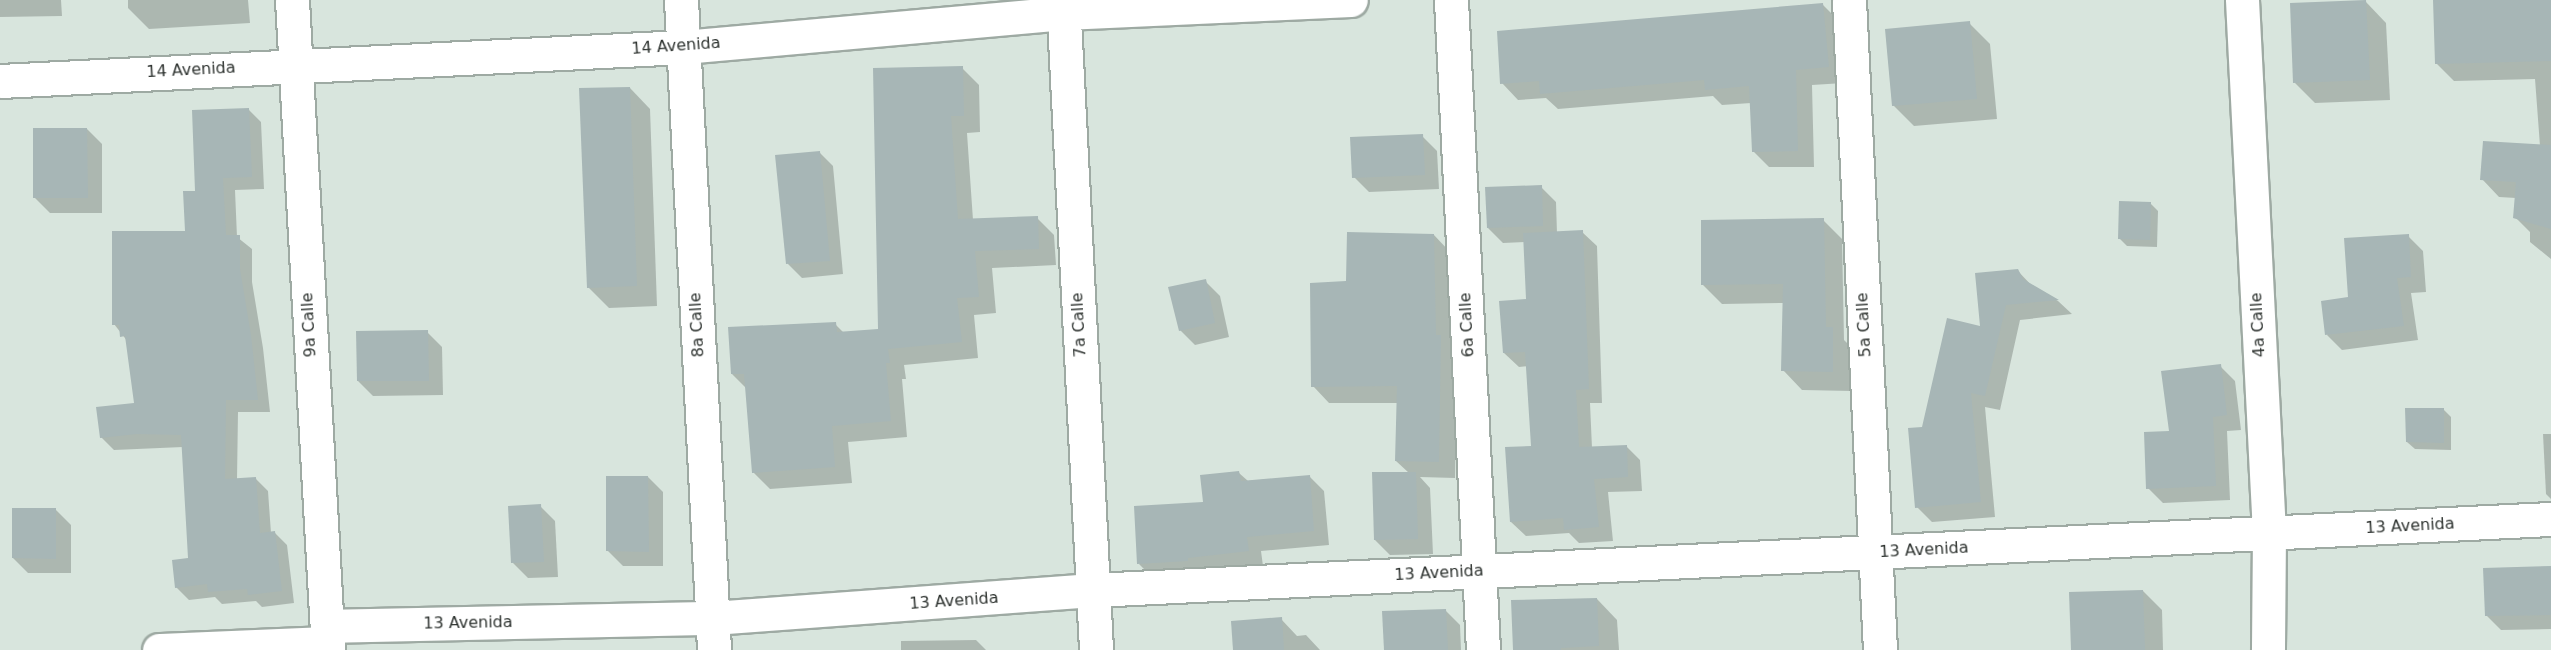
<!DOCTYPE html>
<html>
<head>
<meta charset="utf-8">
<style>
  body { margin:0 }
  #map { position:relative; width:2551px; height:650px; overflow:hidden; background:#d8e5dd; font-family:"DejaVu Sans",sans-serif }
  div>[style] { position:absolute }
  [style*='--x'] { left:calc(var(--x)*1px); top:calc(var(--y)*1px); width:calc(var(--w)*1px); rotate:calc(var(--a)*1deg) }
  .shadow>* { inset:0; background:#0003 }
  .building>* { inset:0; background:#a7b6b6 }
  .roads { filter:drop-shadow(2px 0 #9eaaa3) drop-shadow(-2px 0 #9eaaa3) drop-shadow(0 2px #9eaaa3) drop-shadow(0 -2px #9eaaa3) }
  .street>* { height:33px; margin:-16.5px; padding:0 16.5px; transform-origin:16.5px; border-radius:16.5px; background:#fff }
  span { translate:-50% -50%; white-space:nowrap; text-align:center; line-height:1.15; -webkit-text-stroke:5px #fff; paint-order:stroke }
  .street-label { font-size:16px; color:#2e3330 }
</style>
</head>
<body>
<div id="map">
  <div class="shadow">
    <div style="clip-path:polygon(0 0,61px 0,62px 16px,0 17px)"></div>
    <div style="clip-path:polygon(128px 0,248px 0,250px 23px,149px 29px,128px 8px)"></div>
    <div style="clip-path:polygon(2434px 0,2551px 0,2551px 259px,2530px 242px,2530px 232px,2515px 217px,2516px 198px,2499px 197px,2482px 179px,2540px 146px,2535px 79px,2454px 81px,2436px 63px)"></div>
    <div style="clip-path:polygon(2366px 2px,2386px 23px,2390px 100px,2315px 103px,2295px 83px)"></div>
    <div style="clip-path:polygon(1822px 4px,1839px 21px,1844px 83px,1812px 85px,1814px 167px,1769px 167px,1753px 151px,1751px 103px,1722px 105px,1713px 96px,1558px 109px,1546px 98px,1518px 100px,1502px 83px)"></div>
    <div style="clip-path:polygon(1969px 23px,1990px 44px,1997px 119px,1914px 126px,1893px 105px)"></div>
    <div style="clip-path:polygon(962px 68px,979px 85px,980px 132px,967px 133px,973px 220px,1037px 218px,1054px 235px,1056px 265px,992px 268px,996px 313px,974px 315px,978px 358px,904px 365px,906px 379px,902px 379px,907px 437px,848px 442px,852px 483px,770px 489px,753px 472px,747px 389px,732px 374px,835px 324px,844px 333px,880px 331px)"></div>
    <div style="clip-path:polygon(630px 88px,650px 109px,657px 306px,609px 308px,588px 287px)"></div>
    <div style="clip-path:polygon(249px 110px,261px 122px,264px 189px,235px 190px,237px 237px,252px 249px,252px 282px,263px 348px,270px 412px,238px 412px,237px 480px,255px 478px,268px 491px,271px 533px,275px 533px,287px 545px,294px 603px,262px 607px,256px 601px,222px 604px,215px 597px,189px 600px,176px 587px,190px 559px,183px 447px,114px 450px,101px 437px,136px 404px,128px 342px,114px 324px,186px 233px,196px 192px)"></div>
    <div style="clip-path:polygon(87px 129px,102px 144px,102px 213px,50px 213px,35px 198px)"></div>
    <div style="clip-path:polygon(1422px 136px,1437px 151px,1439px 189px,1369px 192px,1354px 177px)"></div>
    <div style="clip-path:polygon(819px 152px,833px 166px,843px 274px,802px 278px,788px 264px)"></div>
    <div style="clip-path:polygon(1541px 187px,1556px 202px,1557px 233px,1582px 232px,1597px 246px,1602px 403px,1590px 403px,1592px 448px,1626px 446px,1640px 460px,1642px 491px,1608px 492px,1613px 541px,1579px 543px,1569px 533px,1526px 536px,1511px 522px,1533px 447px,1528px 366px,1519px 367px,1504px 353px,1527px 300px,1525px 242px,1503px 243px,1488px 228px)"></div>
    <div style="clip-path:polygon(2151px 204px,2158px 211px,2157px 247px,2127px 246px,2119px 238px)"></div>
    <div style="clip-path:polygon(1823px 220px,1842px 239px,1844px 340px,1852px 348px,1852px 391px,1802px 390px,1783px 370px,1784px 303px,1722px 304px,1703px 285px)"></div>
    <div style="clip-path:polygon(1434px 235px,1450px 252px,1457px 353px,1455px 478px,1420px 477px,1430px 488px,1433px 554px,1390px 555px,1375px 540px,1409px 473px,1396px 461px,1398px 403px,1329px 403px,1313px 386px,1348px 283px)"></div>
    <div style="clip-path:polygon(2408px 236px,2423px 251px,2426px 292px,2411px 293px,2418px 340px,2342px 350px,2327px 335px,2350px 299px)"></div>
    <div style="clip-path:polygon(2017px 270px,2033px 287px,2058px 301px,2072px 314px,2020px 320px,2000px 410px,1985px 407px,1995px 517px,1932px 522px,1917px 507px,1923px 429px)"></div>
    <div style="clip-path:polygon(1205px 281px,1220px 296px,1229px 337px,1195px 345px,1180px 330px)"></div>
    <div style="clip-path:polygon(427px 332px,442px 347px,443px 395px,373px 396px,358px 381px)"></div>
    <div style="clip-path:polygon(2220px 366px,2235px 381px,2241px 430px,2227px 431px,2230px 500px,2163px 503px,2148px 488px,2171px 433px)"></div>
    <div style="clip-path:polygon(2443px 409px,2451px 417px,2451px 450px,2415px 449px,2407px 442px)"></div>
    <div style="clip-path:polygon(2543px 434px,2551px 434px,2551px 499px,2546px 494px)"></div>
    <div style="clip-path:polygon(1239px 473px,1248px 481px,1309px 476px,1324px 491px,1329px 545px,1261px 551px,1263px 566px,1154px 579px,1139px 564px)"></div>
    <div style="clip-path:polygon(648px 477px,663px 492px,663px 566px,623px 566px,608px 551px)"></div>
    <div style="clip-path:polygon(540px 506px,555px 521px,558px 577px,528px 578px,513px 563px)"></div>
    <div style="clip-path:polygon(56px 510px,71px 525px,71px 573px,28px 573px,13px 558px)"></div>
    <div style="clip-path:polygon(2551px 568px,2551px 629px,2501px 630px,2486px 615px)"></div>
    <div style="clip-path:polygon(2143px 591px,2162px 610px,2163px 650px,2072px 650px)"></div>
    <div style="clip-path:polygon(1597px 599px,1617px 620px,1619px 650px,1514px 650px)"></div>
    <div style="clip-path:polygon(1445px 610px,1460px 625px,1461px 650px,1385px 650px)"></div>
    <div style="clip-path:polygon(1281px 619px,1297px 636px,1306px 635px,1320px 650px,1234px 650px)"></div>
    <div style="clip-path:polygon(976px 640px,986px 650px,901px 650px,901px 641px)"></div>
  </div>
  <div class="building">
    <div style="clip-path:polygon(2366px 0,2370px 80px,2293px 83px,2290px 3px)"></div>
    <div style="clip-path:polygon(2433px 0,2551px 0,2551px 61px,2435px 64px)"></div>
    <div style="clip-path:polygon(1823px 3px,1829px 67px,1796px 70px,1798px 151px,1752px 152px,1749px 86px,1705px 90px,1704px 80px,1540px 94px,1539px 81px,1500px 84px,1497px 31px)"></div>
    <div style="clip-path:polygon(1970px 21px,1977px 99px,1892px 106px,1885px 29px)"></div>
    <div style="clip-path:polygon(963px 66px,964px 116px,951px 116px,958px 219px,1038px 216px,1039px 249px,975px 251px,979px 297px,957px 298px,962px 342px,888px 349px,890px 363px,886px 363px,891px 421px,832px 426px,835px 467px,752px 473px,744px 374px,731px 374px,728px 327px,836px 322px,837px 332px,878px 329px,873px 68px)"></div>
    <div style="clip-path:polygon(630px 87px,637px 286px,587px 288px,579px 88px)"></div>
    <div style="clip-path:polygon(249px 108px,252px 177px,223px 178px,226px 235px,240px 235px,240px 269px,251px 335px,258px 400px,226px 400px,225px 479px,256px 477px,260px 533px,275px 531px,282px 591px,248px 595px,247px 589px,208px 592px,207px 584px,175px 588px,172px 560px,188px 558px,181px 435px,137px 434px,100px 438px,96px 407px,134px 403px,125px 336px,120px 337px,119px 325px,112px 325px,112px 231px,185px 231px,183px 191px,195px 191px,192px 110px)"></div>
    <div style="clip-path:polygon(33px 128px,87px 128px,88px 198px,33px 198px)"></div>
    <div style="clip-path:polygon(1423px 134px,1425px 175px,1352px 178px,1350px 137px)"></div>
    <div style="clip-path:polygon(2483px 141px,2551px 145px,2551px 229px,2513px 218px,2516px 182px,2480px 180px)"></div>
    <div style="clip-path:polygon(820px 151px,830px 261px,786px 264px,775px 155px)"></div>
    <div style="clip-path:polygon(1542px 185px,1543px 226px,1487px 228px,1485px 187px)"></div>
    <div style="clip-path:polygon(2119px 201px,2151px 202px,2150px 240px,2118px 239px)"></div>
    <div style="clip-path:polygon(1824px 218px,1826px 327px,1833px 327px,1833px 372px,1781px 371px,1783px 284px,1701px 285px,1701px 220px)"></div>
    <div style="clip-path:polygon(1583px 230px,1589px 389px,1576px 390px,1579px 447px,1627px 445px,1628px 477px,1594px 479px,1599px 527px,1564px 530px,1563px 518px,1510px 522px,1505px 447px,1531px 446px,1525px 352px,1503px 353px,1499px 301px,1526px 299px,1523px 233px)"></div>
    <div style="clip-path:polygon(1347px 232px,1434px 234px,1436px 335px,1441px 335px,1439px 462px,1395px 461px,1397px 386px,1311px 387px,1310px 283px,1346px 281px)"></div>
    <div style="clip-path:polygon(2409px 234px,2411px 277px,2397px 278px,2404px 326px,2325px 335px,2321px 301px,2348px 297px,2344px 238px)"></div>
    <div style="clip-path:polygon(2018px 269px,2023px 279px,2059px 300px,2006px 305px,1985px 396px,1971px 393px,1981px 502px,1915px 508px,1908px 428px,1922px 427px,1947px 318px,1980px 326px,1975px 273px)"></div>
    <div style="clip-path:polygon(1206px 279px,1215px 323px,1179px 331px,1168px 287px)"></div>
    <div style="clip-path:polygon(428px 330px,429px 381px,357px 381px,356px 331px)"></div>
    <div style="clip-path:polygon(2221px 364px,2227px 415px,2213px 417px,2216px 486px,2146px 489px,2144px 432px,2169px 431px,2161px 371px)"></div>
    <div style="clip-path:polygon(2405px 408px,2444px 408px,2444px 443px,2406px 442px)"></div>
    <div style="clip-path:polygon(1239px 471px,1241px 481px,1310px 475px,1314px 531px,1247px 537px,1249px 551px,1188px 558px,1188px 561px,1137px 564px,1134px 506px,1203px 502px,1200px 475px)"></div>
    <div style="clip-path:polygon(1372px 472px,1416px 472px,1418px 539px,1374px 540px)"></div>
    <div style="clip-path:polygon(606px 476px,648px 476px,649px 552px,606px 551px)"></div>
    <div style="clip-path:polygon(541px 504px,544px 562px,511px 563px,508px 506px)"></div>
    <div style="clip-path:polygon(12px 508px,56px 508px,56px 559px,12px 558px)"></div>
    <div style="clip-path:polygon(2551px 566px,2551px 615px,2485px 616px,2483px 568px)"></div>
    <div style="clip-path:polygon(2143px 590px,2145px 650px,2071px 650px,2069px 592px)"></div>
    <div style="clip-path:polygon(1597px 598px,1599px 646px,1561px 648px,1561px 650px,1513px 650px,1511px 600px)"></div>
    <div style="clip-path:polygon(1446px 609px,1448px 650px,1384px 650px,1382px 611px)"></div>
    <div style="clip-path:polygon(1282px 617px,1284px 650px,1233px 650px,1231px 621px)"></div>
  </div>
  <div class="roads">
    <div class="street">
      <div style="--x:292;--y:0;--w:651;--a:86.83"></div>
      <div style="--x:681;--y:0;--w:651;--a:87.09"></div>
      <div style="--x:1063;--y:0;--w:651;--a:87.09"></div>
      <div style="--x:1451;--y:0;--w:651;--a:87.18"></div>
      <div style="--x:1849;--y:0;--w:651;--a:87.27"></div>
      <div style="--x:2242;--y:0;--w:534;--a:87.1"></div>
      <div style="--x:2269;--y:533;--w:117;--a:90.5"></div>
      <div style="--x:0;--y:81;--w:684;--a:-2.85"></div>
      <div style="--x:683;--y:47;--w:383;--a:-5.1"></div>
      <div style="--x:1064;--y:13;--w:287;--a:-2.6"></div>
      <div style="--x:327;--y:626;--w:385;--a:-1.2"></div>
      <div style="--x:712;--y:618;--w:382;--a:-4.2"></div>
      <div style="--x:1093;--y:590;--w:1460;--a:-2.79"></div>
      <div style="--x:159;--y:650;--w:169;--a:-2.4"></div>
    </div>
  </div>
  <div class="street-label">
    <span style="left:676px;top:46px;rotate:-4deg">14 Avenida</span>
    <span style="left:191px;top:70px;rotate:-3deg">14 Avenida</span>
    <span style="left:309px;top:325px;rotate:-93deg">9a Calle</span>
    <span style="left:697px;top:325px;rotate:-93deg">8a Calle</span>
    <span style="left:1079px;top:325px;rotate:-93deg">7a Calle</span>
    <span style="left:1467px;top:325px;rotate:-93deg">6a Calle</span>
    <span style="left:1864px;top:325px;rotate:-93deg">5a Calle</span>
    <span style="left:2258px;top:325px;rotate:-93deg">4a Calle</span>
    <span style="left:2410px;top:526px;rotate:-3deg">13 Avenida</span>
    <span style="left:1924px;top:550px;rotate:-3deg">13 Avenida</span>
    <span style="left:1439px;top:573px;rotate:-3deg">13 Avenida</span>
    <span style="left:954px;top:601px;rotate:-4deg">13 Avenida</span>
    <span style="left:468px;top:623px;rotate:-1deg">13 Avenida</span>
  </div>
</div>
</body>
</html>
